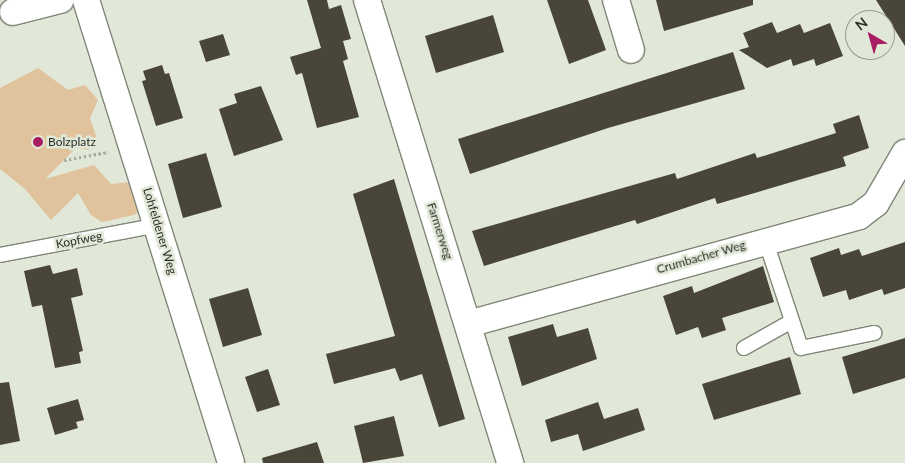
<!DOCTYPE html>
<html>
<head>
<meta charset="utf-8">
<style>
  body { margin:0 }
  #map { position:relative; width:905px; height:463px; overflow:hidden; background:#e1e8d8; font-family:Lato,sans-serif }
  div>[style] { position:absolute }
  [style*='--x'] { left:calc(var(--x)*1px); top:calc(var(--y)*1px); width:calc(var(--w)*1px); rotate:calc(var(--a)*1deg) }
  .green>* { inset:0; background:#e0c29c }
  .building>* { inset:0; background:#494639 }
  .path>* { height:3px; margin-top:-1.5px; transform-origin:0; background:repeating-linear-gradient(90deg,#a6ab9f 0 2.5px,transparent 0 5px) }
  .roads { filter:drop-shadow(1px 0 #808678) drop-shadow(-1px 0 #808678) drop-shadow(0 1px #808678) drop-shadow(0 -1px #808678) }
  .service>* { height:14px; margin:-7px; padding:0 7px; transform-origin:7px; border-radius:7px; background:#fff }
  .minor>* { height:26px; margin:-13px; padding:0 13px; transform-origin:13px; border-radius:13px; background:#fff }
  .dots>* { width:14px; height:14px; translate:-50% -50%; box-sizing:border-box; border:2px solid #e1e8d8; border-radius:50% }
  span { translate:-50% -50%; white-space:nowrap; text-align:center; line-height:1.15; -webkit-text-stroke:5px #e1e8d8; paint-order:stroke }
  .poi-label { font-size:12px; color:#2b2d27 }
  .left { translate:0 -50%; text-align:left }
  .street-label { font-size:12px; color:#2b2d27 }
  .north { position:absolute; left:845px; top:10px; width:50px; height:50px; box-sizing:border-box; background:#e1e8d8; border:1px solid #989d91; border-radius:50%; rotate:322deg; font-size:14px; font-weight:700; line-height:20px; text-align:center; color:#2b2d27 }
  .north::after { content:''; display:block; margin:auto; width:18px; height:22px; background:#a71d61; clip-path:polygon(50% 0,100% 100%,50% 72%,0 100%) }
</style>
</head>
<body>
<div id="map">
  <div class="green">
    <div style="clip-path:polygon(38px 68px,68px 90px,85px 85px,98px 100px,90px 118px,98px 142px,88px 150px,76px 148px,45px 179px,94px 165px,111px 184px,132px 182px,140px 211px,134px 215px,102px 222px,91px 215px,78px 193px,51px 220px,25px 189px,0 169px,0 88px)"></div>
  </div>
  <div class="building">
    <div style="clip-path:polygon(307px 0,327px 0,329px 9px,341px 5px,351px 39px,343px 41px,348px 59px,343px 61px,359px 117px,317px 128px,302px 73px,296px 75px,290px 57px,321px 48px)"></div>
    <div style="clip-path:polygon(547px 0,588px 0,606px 50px,569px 64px)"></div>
    <div style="clip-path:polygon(656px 0,753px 0,753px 5px,664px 31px)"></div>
    <div style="clip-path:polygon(876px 0,905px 0,905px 46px)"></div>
    <div style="clip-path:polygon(493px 15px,504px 52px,436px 73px,425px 36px)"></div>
    <div style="clip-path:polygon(772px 22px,777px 33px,800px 24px,804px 33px,830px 23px,843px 56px,816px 66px,814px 59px,793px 66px,791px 59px,767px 68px,739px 50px,749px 47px,743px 33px)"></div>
    <div style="clip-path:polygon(223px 34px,230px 55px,206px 62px,199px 41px)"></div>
    <div style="clip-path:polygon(733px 52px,745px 89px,608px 128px,470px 174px,458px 139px)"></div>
    <div style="clip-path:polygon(162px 65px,165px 74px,169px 73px,183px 118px,156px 126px,142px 81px,146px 80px,143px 71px)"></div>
    <div style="clip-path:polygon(261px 86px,283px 140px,234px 156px,219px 109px,237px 103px,234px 94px)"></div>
    <div style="clip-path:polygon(859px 115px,869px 148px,843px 157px,846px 166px,717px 204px,715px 198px,637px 224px,635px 220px,484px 266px,472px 231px,675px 173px,677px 179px,755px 153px,757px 158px,836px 133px,833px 124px)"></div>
    <div style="clip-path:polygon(206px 153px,222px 207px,183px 218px,168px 164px)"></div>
    <div style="clip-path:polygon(394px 179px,465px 419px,439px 427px,422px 374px,400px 381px,395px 368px,334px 384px,326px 354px,395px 336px,353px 194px)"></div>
    <div style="clip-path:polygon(905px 242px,905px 288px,884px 295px,882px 289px,849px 300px,846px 290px,823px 297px,810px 258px,839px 248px,841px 255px,859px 249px,862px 256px)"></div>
    <div style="clip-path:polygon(50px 265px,53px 274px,77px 268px,83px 295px,71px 298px,83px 351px,79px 352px,81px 363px,55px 368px,42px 305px,32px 307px,24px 271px)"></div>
    <div style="clip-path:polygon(763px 266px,774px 302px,722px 318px,726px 330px,702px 338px,698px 327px,676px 335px,663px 296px,692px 286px,694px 293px)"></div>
    <div style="clip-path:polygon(248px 288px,262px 335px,223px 347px,209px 299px)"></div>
    <div style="clip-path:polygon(553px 324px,557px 337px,588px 328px,597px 359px,522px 386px,508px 337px)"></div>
    <div style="clip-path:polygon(905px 338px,905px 378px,853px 394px,842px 357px)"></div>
    <div style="clip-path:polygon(790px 357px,801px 394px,714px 420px,702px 384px)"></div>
    <div style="clip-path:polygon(268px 369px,280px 405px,257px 412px,245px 377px)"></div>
    <div style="clip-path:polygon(9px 382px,20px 441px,0 445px,0 383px)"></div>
    <div style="clip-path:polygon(78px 399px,84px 420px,76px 422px,78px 428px,55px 435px,47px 408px)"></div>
    <div style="clip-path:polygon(598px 402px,604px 419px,638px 408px,645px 430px,583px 451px,578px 434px,551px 442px,545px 420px)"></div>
    <div style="clip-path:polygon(394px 416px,404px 456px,363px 463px,354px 426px)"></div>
    <div style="clip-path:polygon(317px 442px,324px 463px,263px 463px,262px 458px)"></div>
  </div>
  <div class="path">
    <div style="--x:64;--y:160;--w:45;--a:-10.3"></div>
  </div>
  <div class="roads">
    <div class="service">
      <div style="--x:765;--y:239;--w:115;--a:71.7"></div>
      <div style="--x:801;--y:348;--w:75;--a:-11.6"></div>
      <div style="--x:0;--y:255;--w:162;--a:-10.7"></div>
      <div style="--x:744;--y:348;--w:55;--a:-29.4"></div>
    </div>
    <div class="minor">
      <div style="--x:86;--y:0;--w:485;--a:72.6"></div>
      <div style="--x:367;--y:0;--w:485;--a:72.8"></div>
      <div style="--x:616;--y:0;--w:52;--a:73.3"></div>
      <div style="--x:13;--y:12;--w:49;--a:-14.3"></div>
      <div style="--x:468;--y:324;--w:406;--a:-15.4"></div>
      <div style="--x:859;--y:216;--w:21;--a:-37"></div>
      <div style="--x:876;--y:203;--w:58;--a:-59.9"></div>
    </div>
  </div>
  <div class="dots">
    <div style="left:38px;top:142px;background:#a71d61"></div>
  </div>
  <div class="poi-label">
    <span class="left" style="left:48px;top:142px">Bolzplatz</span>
  </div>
  <div class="street-label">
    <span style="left:160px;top:231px;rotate:73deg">Lohfeldener Weg</span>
    <span style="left:440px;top:231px;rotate:72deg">Farmerweg</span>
    <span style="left:79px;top:240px;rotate:-11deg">Kopfweg</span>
    <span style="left:701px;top:257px;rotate:-16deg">Crumbacher Weg</span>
  </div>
  <div class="north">N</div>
</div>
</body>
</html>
